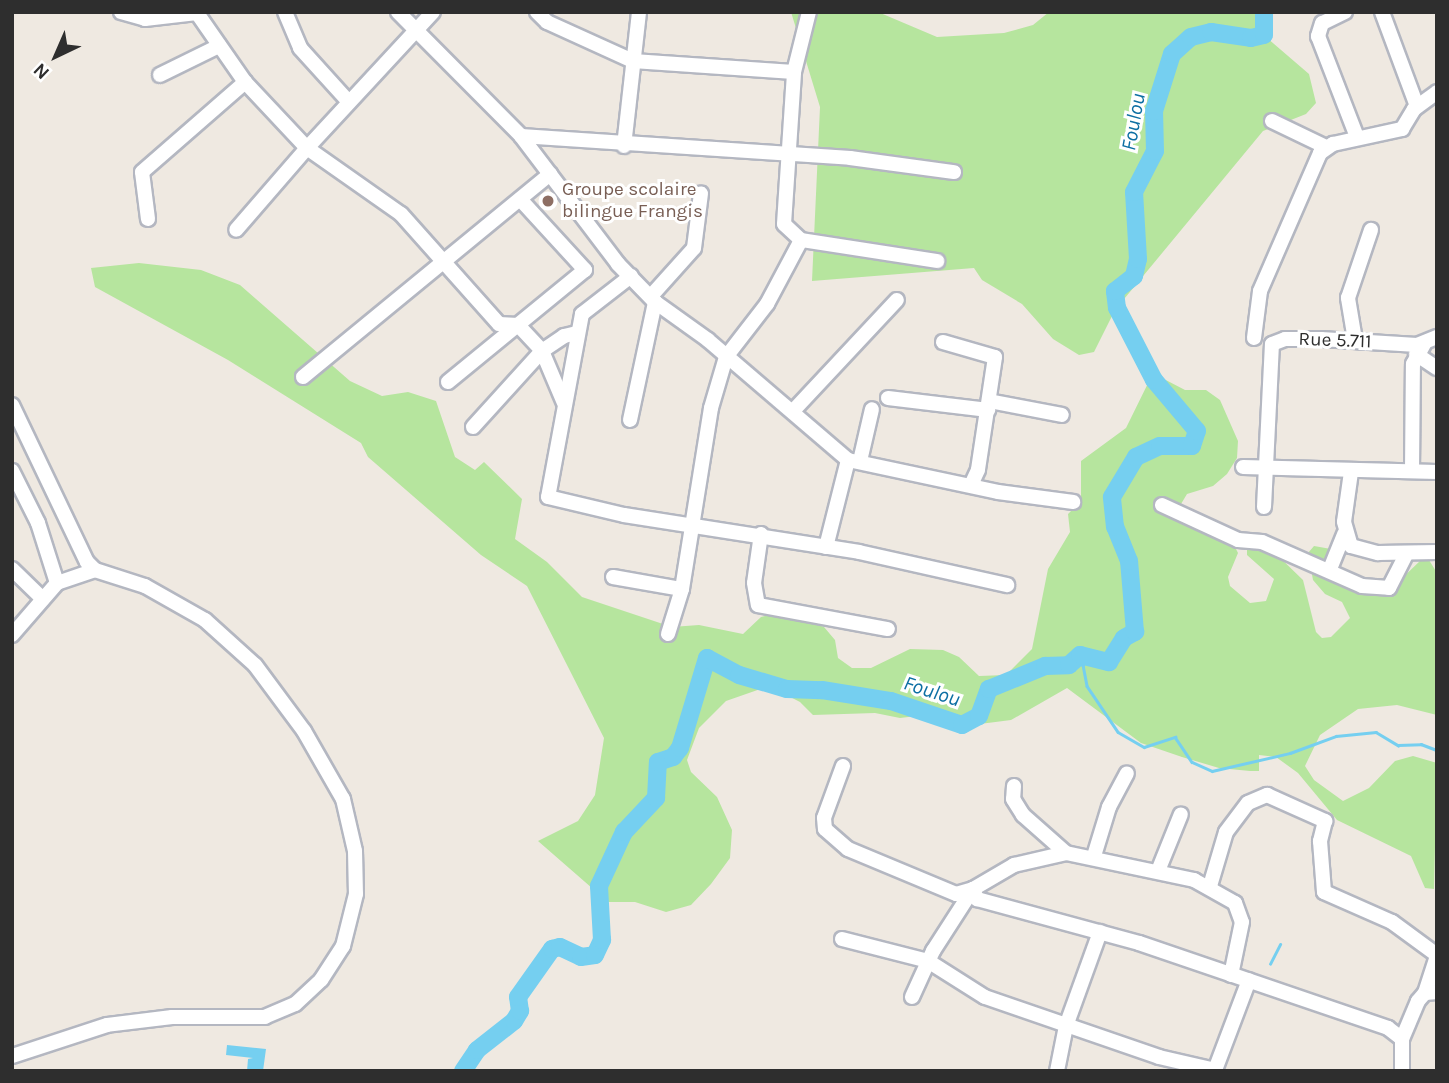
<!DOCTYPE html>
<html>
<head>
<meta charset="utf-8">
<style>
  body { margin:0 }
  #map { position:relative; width:1449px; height:1083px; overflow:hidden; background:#efe9e1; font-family:Karla,sans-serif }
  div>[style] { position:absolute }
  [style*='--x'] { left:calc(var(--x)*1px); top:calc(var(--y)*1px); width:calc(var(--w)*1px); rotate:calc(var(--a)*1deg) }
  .green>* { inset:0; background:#b6e59e }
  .water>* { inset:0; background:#75cff0 }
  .stream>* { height:2.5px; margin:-1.25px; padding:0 1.25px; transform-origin:1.25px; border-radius:1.25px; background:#75cff0 }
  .river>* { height:18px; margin:-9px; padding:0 9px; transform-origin:9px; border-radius:9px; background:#75cff0 }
  .roads { filter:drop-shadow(2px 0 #b4b7c1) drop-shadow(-2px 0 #b4b7c1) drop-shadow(0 2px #b4b7c1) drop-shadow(0 -2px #b4b7c1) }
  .minor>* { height:14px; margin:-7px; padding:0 7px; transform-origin:7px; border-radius:7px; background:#fff }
  .dots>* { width:19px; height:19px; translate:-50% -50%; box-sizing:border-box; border:4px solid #fff; border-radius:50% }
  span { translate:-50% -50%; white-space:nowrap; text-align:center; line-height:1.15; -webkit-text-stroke:6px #fff; paint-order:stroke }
  .education-label { font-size:19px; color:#785e54 }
  .left { translate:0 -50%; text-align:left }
  .street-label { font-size:19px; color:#2e2e2e }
  .water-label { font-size:21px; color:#0d6fa3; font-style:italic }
  .frame { position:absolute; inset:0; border:14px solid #2e2e2e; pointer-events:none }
  .north { position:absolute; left:21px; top:21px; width:70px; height:70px; -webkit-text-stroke:5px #fff; paint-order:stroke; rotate:224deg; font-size:19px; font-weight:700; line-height:28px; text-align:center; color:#2e2e2e }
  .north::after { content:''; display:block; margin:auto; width:24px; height:32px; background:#2e2e2e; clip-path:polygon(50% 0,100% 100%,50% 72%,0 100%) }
</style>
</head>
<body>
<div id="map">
  <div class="green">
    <div style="clip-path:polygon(791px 12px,878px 12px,937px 37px,1004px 33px,1033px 25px,1049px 12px,1258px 12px,1260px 32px,1309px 74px,1316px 103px,1306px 114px,1263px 131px,1115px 310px,1094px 352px,1079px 355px,1053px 339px,1022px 304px,982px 280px,974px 268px,812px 281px,820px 107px)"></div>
    <div style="clip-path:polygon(139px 263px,201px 270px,240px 285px,350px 381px,382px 396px,408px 392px,436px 401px,455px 457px,475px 470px,484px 462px,522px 499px,515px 539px,547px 562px,582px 597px,672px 627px,699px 625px,743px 634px,761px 617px,781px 612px,824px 627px,835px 640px,838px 658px,852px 668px,871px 668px,910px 649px,943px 650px,959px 657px,979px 676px,1006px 675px,1032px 649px,1048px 569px,1070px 532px,1068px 514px,1081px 501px,1081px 461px,1126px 428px,1156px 367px,1160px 377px,1185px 390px,1206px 390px,1220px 400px,1238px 441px,1237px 458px,1227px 474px,1213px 486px,1187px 494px,1178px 509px,1195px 529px,1220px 534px,1234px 545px,1238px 553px,1228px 577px,1230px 586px,1250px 603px,1266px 601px,1274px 579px,1247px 555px,1247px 546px,1272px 550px,1303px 580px,1316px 632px,1322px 638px,1331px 637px,1350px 618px,1342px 602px,1325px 594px,1313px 580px,1308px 553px,1314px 546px,1331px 549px,1347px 582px,1395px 585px,1421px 560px,1429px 560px,1437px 573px,1437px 715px,1397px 705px,1358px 709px,1320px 735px,1305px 766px,1314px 780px,1343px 801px,1369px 788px,1395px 761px,1413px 756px,1437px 763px,1434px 889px,1425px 888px,1411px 856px,1337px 820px,1298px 773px,1276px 757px,1259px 755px,1259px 771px,1250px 771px,1219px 768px,1182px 757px,1141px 743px,1067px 688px,1011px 720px,972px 725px,958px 724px,942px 713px,900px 718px,875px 713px,813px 715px,800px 702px,769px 686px,726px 701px,699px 728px,687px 760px,691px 772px,717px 797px,732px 830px,730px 858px,711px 884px,691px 905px,666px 912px,635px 902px,608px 902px,538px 841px,578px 821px,595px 795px,604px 738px,527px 586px,481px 555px,368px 457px,361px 443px,228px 360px,95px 287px,91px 268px)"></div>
  </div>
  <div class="water">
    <div style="clip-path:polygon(227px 1045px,266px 1049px,263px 1071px,247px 1071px,248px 1059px,253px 1058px,226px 1055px)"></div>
  </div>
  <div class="stream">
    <div style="--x:1074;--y:659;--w:11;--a:34"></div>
    <div style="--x:1083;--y:665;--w:21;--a:79"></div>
    <div style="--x:1087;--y:686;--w:55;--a:56"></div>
    <div style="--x:1118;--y:732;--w:30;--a:30"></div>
    <div style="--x:1144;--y:747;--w:33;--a:-18"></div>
    <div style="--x:1175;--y:737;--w:30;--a:56"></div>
    <div style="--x:1192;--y:762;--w:22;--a:24"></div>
    <div style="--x:1212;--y:771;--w:80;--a:-13"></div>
    <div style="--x:1290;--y:753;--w:49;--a:-20.3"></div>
    <div style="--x:1336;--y:736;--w:40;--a:-5.7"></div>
    <div style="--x:1376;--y:732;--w:26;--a:31"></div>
    <div style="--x:1398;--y:745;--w:23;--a:-2"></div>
    <div style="--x:1421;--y:744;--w:17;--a:21"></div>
    <div style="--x:1270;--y:964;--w:22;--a:-63"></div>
  </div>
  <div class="river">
    <div style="--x:463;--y:1071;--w:25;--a:-56"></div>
    <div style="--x:477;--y:1050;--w:47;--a:-38.1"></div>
    <div style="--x:514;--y:1021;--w:12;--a:-59"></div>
    <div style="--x:520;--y:1011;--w:14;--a:-98"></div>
    <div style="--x:518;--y:997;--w:59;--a:-54.7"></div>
    <div style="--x:552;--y:949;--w:8;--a:-14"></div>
    <div style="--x:560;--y:947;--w:23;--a:25"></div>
    <div style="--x:581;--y:957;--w:14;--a:-8"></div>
    <div style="--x:595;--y:955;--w:17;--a:-65"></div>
    <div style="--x:602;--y:940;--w:54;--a:-93.2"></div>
    <div style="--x:599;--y:886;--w:60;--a:-65.2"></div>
    <div style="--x:624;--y:832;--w:47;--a:-46.7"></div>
    <div style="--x:656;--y:798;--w:36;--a:-87"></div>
    <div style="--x:658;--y:762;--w:16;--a:-18"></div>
    <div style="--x:673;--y:757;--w:11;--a:-52"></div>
    <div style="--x:680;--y:748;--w:94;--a:-73.3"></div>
    <div style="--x:707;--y:658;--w:36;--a:28"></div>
    <div style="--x:739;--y:675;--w:50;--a:16.3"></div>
    <div style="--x:787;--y:689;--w:35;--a:2"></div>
    <div style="--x:822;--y:690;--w:70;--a:9.1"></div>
    <div style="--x:891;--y:701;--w:75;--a:18.7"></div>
    <div style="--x:962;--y:725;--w:19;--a:-28"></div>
    <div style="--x:979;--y:716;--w:29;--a:-70"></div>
    <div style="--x:989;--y:689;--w:61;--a:-22.3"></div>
    <div style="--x:1045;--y:666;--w:24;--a:-2"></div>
    <div style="--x:1069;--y:665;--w:15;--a:-42"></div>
    <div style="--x:1080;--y:655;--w:30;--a:14"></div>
    <div style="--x:1109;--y:662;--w:28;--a:-58"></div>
    <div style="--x:1124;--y:638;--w:13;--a:-29"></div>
    <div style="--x:1135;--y:632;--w:71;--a:-94.8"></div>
    <div style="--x:1129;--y:561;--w:37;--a:-112"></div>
    <div style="--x:1115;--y:527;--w:30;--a:-96"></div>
    <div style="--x:1112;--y:497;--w:47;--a:-59"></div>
    <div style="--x:1136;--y:457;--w:26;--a:-25"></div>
    <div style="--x:1160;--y:446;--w:32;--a:0"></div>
    <div style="--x:1192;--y:446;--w:16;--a:-72"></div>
    <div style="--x:1197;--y:431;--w:67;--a:-130.1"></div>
    <div style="--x:1154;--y:380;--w:81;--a:-117.2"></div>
    <div style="--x:1117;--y:308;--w:17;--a:-97"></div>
    <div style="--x:1115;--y:291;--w:24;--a:-38"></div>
    <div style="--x:1134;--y:276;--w:17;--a:-77"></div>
    <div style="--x:1138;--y:259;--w:67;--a:-93.4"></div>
    <div style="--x:1134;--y:192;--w:46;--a:-62.9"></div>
    <div style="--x:1155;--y:151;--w:40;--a:-91.4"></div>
    <div style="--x:1154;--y:111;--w:60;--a:-72.5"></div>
    <div style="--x:1172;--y:54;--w:25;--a:-42"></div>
    <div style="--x:1191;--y:37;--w:21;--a:-14"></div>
    <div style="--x:1211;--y:32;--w:40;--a:8.5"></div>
    <div style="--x:1251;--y:38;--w:13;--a:-13"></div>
    <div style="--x:1264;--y:35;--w:23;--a:-90"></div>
  </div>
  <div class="roads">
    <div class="minor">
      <div style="--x:121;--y:12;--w:25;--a:16"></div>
      <div style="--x:145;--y:19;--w:52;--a:-6.6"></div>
      <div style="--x:197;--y:13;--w:84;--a:55.2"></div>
      <div style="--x:245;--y:82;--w:91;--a:46.8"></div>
      <div style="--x:307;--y:148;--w:108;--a:130.9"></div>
      <div style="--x:285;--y:12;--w:39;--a:67"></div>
      <div style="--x:300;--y:48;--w:72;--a:47.8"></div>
      <div style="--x:398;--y:12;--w:175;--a:45.2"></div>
      <div style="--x:521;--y:136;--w:161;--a:52.8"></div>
      <div style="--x:618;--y:264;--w:53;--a:45.8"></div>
      <div style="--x:655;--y:302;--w:65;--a:35.6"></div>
      <div style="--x:708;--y:340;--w:184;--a:40.6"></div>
      <div style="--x:848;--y:460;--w:153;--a:12"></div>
      <div style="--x:998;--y:492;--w:76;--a:7.6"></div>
      <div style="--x:433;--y:12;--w:185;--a:132.8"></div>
      <div style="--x:307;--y:148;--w:115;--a:35.1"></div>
      <div style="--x:401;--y:214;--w:147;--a:48.3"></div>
      <div style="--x:499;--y:324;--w:19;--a:3"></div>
      <div style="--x:518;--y:325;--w:35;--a:47"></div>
      <div style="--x:542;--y:351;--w:56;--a:67.1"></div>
      <div style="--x:537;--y:12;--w:14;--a:45"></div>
      <div style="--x:547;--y:22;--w:94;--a:24.4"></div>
      <div style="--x:633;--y:61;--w:161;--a:3.9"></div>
      <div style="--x:1345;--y:12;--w:25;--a:154"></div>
      <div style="--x:1322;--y:23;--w:14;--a:107"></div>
      <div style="--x:1318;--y:36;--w:108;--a:68.9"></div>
      <div style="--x:1382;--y:12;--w:100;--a:69.6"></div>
      <div style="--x:160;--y:75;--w:66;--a:-26.2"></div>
      <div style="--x:1272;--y:121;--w:60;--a:25.7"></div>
      <div style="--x:521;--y:136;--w:330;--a:3.8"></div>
      <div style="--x:850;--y:158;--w:105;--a:7.7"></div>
      <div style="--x:624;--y:146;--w:135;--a:-83.6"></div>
      <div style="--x:148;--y:219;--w:47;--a:-97.3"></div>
      <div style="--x:142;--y:172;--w:137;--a:-41.1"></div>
      <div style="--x:801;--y:240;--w:23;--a:-137"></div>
      <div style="--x:784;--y:224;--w:152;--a:-86.2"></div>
      <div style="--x:794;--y:72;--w:62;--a:-76"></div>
      <div style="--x:631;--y:276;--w:62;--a:142.2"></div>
      <div style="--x:582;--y:314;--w:186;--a:100.5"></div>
      <div style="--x:548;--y:497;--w:78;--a:13.3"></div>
      <div style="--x:624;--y:515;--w:238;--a:8.9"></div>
      <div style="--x:859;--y:552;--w:152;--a:12.6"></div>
      <div style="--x:651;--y:296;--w:64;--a:-48.1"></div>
      <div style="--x:694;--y:248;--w:55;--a:-82.7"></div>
      <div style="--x:1254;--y:338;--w:47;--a:-82.7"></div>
      <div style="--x:1260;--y:291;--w:150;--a:-66.5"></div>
      <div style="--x:1320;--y:153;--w:16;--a:-35"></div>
      <div style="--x:1333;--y:144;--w:71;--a:-12.3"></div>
      <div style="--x:1402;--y:129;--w:23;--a:-59"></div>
      <div style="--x:1414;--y:109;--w:29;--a:-36"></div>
      <div style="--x:1355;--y:340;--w:43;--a:-99.5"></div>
      <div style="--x:1348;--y:298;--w:72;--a:-71.3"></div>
      <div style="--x:943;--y:342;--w:54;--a:16.1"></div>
      <div style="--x:995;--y:357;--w:114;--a:98.6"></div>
      <div style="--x:978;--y:470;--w:17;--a:115"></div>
      <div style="--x:1416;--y:354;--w:25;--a:34"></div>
      <div style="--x:303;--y:377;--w:320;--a:-39.4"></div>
      <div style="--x:448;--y:382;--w:177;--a:-39.3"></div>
      <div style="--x:585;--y:270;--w:96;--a:-132.5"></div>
      <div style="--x:888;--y:398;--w:101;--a:6.8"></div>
      <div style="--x:989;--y:401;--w:74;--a:10.9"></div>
      <div style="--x:12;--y:405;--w:174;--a:64.5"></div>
      <div style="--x:87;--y:562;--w:11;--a:45"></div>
      <div style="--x:95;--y:570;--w:52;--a:17.7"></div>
      <div style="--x:145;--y:586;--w:69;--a:29.5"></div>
      <div style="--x:205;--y:620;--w:67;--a:42"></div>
      <div style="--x:255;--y:665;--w:82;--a:53.4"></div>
      <div style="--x:304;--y:731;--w:78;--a:60.2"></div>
      <div style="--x:343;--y:799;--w:53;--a:77"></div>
      <div style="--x:355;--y:851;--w:43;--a:88.7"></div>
      <div style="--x:356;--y:894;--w:54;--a:104"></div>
      <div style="--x:343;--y:946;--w:40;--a:122.9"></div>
      <div style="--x:321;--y:980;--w:35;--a:137"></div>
      <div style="--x:295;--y:1004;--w:33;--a:157"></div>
      <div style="--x:265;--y:1017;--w:93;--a:180"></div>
      <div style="--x:172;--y:1017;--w:65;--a:173"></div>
      <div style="--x:107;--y:1025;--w:100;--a:161.9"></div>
      <div style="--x:793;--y:411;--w:152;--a:-46.9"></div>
      <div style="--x:630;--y:420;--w:121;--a:-78"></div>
      <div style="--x:473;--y:427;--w:103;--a:-47.8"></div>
      <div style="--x:542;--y:351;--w:27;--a:-34"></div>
      <div style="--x:564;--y:336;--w:13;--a:-13"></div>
      <div style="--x:860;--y:461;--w:53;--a:-77"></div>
      <div style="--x:1243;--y:467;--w:194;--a:1.5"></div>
      <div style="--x:12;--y:471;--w:58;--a:63.4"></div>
      <div style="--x:38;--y:523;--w:63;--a:72.4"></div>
      <div style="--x:1412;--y:471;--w:107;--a:-89.5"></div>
      <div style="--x:1413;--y:364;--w:23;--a:-61"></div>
      <div style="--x:1351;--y:472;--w:50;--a:98"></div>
      <div style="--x:1344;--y:522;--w:25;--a:74"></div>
      <div style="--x:1351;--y:546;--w:28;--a:15"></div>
      <div style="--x:1378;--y:553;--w:59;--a:-1"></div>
      <div style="--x:1162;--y:505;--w:84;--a:24.7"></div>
      <div style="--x:1238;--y:540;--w:24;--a:5"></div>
      <div style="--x:1262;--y:542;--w:109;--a:23.7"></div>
      <div style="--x:1362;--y:586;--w:27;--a:4"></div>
      <div style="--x:1389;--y:588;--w:38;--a:-63"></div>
      <div style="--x:1264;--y:507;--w:163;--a:-87.2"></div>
      <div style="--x:1272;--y:344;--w:14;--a:-21"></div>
      <div style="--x:1285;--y:339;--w:36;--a:0"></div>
      <div style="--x:1321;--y:339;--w:96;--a:3.6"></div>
      <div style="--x:1417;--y:345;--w:22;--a:-22"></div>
      <div style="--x:761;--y:534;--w:49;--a:98.1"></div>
      <div style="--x:754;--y:583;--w:22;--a:80"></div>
      <div style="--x:758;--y:605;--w:132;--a:10.5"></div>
      <div style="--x:826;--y:547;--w:90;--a:-75.8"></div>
      <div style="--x:12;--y:569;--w:43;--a:44.1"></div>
      <div style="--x:1330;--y:569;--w:38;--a:-68"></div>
      <div style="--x:613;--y:577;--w:70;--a:9.9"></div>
      <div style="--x:682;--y:589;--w:183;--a:-80.9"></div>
      <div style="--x:711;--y:408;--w:53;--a:-73.6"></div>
      <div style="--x:726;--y:357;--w:67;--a:-52.3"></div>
      <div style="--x:767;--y:304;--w:72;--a:-62"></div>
      <div style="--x:801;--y:240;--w:138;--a:8.8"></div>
      <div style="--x:668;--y:634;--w:47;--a:-72.7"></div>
      <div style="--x:12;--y:635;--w:69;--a:-49.1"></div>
      <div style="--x:57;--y:583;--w:40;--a:-18.9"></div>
      <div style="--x:843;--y:766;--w:55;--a:110.1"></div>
      <div style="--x:824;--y:818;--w:11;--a:85"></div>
      <div style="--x:825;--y:829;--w:30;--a:41"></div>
      <div style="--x:848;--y:849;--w:117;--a:22.6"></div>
      <div style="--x:956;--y:894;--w:18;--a:-16"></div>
      <div style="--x:973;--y:889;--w:11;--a:68"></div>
      <div style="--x:977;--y:899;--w:168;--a:15.2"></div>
      <div style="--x:1139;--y:943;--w:263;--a:18.8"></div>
      <div style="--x:1388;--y:1028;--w:18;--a:38"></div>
      <div style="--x:1402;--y:1039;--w:32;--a:90"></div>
      <div style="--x:1014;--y:786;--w:13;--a:94"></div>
      <div style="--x:1013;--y:799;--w:19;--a:58"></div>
      <div style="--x:1023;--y:815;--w:57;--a:41.5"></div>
      <div style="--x:1094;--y:856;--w:51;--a:-73"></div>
      <div style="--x:1109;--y:807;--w:38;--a:-62"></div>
      <div style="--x:1158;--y:871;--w:61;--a:-68"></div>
      <div style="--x:1210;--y:886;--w:56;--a:-73.5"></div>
      <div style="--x:1226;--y:832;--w:36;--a:-53"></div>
      <div style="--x:1248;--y:803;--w:21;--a:-23"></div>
      <div style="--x:1267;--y:795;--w:64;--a:24.1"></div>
      <div style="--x:1325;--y:821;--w:21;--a:104"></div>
      <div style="--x:1320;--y:841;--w:51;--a:85.5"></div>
      <div style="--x:1324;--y:892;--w:74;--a:23.8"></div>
      <div style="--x:1392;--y:922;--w:56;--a:36.3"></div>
      <div style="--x:842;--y:939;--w:89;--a:14.3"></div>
      <div style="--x:928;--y:961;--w:67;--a:32.3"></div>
      <div style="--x:985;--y:997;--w:184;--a:19"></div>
      <div style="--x:1159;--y:1057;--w:57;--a:13.1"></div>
      <div style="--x:1215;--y:1070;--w:96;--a:-69.3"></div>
      <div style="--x:1425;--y:993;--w:40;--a:-72"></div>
      <div style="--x:912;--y:997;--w:51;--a:-65.5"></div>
      <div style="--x:933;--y:951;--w:74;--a:-57.2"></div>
      <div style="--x:973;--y:889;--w:48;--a:-30.3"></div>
      <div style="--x:1014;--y:865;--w:53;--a:-13"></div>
      <div style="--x:1066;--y:853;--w:131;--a:11.9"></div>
      <div style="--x:1194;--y:880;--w:47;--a:29.3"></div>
      <div style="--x:1235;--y:903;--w:20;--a:70"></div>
      <div style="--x:1242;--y:922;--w:54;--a:101.7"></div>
      <div style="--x:1402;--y:1039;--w:41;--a:-67.2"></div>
      <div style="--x:1418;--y:1001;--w:11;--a:-49"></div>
      <div style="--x:1425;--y:993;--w:12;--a:-5"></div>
      <div style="--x:1057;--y:1071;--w:46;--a:-78.7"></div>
      <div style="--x:1066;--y:1026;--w:100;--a:-70.1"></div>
    </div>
  </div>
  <div class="dots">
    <div style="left:548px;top:201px;background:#8d6e63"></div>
  </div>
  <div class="education-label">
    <span class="left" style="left:562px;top:201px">Groupe scolaire<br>bilingue Frangis</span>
  </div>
  <div class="street-label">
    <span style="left:1335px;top:341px;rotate:2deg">Rue 5.711</span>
  </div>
  <div class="water-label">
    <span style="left:1133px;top:122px;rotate:-80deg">Foulou</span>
    <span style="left:932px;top:691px;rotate:18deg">Foulou</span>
  </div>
  <div class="frame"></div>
  <div class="north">N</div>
</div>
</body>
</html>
